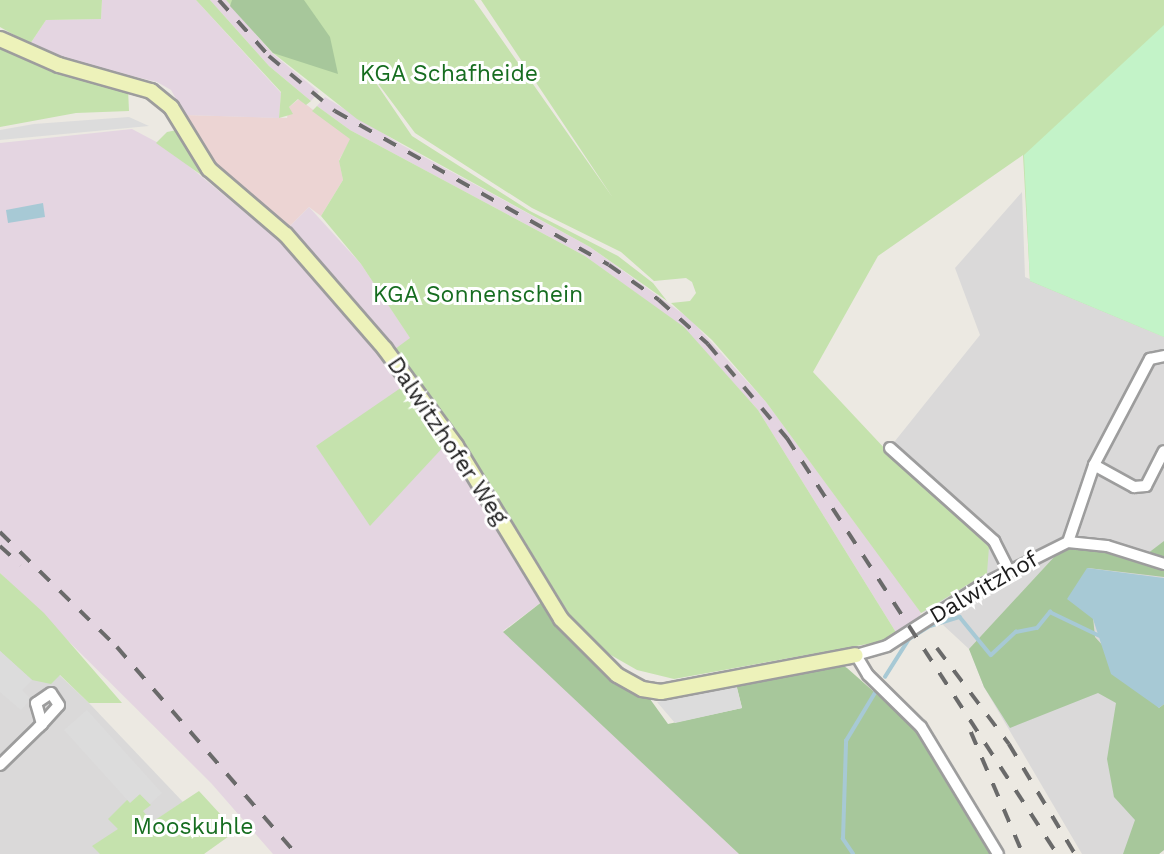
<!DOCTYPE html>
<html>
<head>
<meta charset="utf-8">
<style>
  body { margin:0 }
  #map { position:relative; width:1164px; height:854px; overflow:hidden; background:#ece9e2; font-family:"Work Sans",sans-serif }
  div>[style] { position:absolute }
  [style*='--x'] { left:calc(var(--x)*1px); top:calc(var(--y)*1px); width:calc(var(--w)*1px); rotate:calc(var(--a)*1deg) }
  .residential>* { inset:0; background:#dad9d9 }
  .commercial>* { inset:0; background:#ecd4d3 }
  .industrial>* { inset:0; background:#e4d5e1 }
  .grass>* { inset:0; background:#c5e2ad }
  .forest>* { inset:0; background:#a7c79b }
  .park>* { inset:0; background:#c3f3c8 }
  .parking>* { inset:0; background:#dcdcdc }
  .water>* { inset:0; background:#a7c9d5 }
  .stream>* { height:3.5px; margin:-1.75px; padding:0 1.75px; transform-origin:1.75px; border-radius:1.75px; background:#a7c9d5 }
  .roads { filter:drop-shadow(2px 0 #9d9d9d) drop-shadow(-2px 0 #9d9d9d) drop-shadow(0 2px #9d9d9d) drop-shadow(0 -2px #9d9d9d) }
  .street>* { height:10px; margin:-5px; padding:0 5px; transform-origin:5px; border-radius:5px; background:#fff }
  .secondary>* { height:14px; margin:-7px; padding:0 7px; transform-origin:7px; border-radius:7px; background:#edf2ba }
  .rail>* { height:3.5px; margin-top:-1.75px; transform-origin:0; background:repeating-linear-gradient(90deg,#6a6a6a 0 14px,transparent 0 28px) }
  span { translate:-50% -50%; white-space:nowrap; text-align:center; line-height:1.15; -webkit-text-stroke:6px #fff; paint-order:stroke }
  .park-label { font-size:23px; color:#166d20 }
  .street-label { font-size:23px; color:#1c1c1c }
</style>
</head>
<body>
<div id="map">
  <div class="residential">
    <div style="clip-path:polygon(1022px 192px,1025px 277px,1164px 337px,1164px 850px,1159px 854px,1082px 854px,984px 687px,969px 649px,928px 611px,921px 613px,887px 451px,980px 335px,955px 268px)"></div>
    <div style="clip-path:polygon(0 619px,89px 703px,183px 802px,103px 854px,0 854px)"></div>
  </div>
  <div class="commercial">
    <div style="clip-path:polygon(299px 99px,351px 139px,339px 160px,343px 180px,321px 216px,309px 207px,287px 229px,214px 165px,185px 115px,287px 118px,289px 107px)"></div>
  </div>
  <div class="industrial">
    <div style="clip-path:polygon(102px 0,196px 0,281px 93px,279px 118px,185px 115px,171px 90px,157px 82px,69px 61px,30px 44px,46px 20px,101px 19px)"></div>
    <div style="clip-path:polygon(210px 0,226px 0,272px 53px,319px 92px,311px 101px,269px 66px)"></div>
    <div style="clip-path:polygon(325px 97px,402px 145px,590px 247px,690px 319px,766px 402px,907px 593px,921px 613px,918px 619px,897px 634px,758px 410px,683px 327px,585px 256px,350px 130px,317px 106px)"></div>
    <div style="clip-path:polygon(132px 129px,166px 147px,278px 240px,405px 385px,432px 419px,543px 601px,503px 631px,739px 854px,273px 854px,211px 783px,0 573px,0 143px)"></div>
    <div style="clip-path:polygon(309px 207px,361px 264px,411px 339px,395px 349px,339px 281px,287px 229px)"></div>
  </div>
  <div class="grass">
    <div style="clip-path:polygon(0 0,102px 0,101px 19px,46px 20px,30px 44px,0 27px)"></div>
    <div style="clip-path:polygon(196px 0,210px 0,269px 66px,311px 101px,306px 105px,298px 99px,289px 107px,293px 114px,279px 118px,281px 92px)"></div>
    <div style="clip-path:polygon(226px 0,474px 0,613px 198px,481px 0,1164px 0,1164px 337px,1030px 281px,1023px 155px,878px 256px,813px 372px,887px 451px,989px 547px,987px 573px,921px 613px,766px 402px,712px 340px,671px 303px,690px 301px,696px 293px,692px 282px,686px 278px,654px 281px,621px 252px,532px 208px,415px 133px,359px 58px,412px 136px,530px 211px,618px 256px,653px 283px,667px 301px,590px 247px,357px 119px,273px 53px)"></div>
    <div style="clip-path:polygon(0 45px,128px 89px,129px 111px,76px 113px,0 127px)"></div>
    <div style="clip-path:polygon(317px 106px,350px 130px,585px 256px,684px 327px,758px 410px,897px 634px,884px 641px,674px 679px,637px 670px,609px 654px,573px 620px,442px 412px,395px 349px,410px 338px,361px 264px,321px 216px,343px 180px,339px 161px,350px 139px,312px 111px)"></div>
    <div style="clip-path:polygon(177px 130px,214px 184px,156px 143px,167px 132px)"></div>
    <div style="clip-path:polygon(405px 385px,447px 443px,370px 526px,316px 446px)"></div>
    <div style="clip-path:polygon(0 573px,44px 613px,122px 703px,89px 703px,60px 675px,51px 684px,32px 680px,0 651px)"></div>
    <div style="clip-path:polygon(199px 791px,233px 828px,232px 834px,204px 854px,100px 854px,92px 846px,118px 829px,108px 819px,127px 800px,140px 794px,151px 805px,143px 811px,152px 822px)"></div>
  </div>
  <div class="forest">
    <div style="clip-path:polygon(232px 0,304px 0,330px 37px,338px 74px,273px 53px,230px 6px)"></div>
    <div style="clip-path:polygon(1164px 541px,1164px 577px,1088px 568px,1095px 637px,1159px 708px,1164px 704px,1164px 850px,1159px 854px,1123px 854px,1135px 820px,1114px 797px,1107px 759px,1116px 703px,1098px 693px,1010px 728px,984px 687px,969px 649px,1068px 542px,1143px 557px)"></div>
    <div style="clip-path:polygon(543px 601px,572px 643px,622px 686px,650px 699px,668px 724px,742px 708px,736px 684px,837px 662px,847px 668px,924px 736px,992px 854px,739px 854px,503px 632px)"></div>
  </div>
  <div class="park">
    <div style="clip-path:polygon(1164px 25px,1164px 337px,1030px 281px,1024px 155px)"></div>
  </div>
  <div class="parking">
    <div style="clip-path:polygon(129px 117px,149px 126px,0 140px,0 130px,34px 124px)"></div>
    <div style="clip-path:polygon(0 651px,32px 680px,22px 690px,31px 699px,21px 710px,0 692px)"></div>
    <div style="clip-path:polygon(736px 684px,742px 708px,675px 723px,657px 702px)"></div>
    <div style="clip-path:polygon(87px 710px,162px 793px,150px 804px,140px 794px,130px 803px,64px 730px)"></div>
  </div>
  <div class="water">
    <div style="clip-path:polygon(43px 203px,45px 217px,8px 223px,6px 210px)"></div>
    <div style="clip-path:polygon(1087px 568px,1164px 578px,1164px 704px,1159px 708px,1111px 674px,1093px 619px,1067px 599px)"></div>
  </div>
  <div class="stream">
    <div style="--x:885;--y:677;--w:45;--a:-57.7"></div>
    <div style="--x:909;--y:639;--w:25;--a:-32"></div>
    <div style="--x:930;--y:626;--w:31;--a:-17"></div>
    <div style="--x:960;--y:617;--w:49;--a:50.8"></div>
    <div style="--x:991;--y:655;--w:34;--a:-43"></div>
    <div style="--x:1016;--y:632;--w:21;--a:-11"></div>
    <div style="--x:1037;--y:628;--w:21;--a:-51"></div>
    <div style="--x:1050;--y:612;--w:55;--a:25.6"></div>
    <div style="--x:853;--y:854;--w:18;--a:-124"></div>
    <div style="--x:843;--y:839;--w:98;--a:-88.2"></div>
    <div style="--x:846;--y:741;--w:56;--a:-58.9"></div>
  </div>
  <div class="roads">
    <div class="street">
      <div style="--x:890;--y:448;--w:140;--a:41.8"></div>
      <div style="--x:994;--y:541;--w:33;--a:63"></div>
      <div style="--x:1094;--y:465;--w:46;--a:28.8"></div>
      <div style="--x:1134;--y:487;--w:12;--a:-5"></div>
      <div style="--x:1146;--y:486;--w:39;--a:-63"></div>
      <div style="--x:1068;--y:542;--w:81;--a:-71.3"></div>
      <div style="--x:1094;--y:465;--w:120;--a:-62.2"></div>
      <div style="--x:1150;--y:359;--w:14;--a:-12"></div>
      <div style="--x:0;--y:765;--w:54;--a:-44.3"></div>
      <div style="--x:39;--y:727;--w:4;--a:-45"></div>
      <div style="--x:42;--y:724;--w:25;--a:-48"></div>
      <div style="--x:59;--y:705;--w:14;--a:-124"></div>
      <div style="--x:51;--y:693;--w:18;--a:146"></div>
      <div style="--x:36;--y:703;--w:22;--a:74"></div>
      <div style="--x:998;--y:854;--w:149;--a:-121.2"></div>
      <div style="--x:921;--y:727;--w:74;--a:-135.5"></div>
      <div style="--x:868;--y:675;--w:23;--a:-121"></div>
      <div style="--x:856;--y:655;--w:32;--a:-16"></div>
      <div style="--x:887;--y:646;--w:111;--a:-32.8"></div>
      <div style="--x:980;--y:586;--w:98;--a:-26.6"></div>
      <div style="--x:1068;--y:542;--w:39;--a:6"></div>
      <div style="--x:1107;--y:546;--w:60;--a:17.5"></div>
    </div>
    <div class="secondary">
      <div style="--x:0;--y:39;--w:64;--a:23.8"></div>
      <div style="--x:59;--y:65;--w:96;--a:15.8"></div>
      <div style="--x:151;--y:91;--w:26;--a:39"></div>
      <div style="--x:171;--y:107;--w:73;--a:58.5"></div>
      <div style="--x:209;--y:169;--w:101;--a:40.6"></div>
      <div style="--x:286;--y:235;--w:151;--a:49"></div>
      <div style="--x:385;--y:349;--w:120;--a:53.8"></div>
      <div style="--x:456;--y:446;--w:202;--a:58.7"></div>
      <div style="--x:561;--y:619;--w:79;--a:45"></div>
      <div style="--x:617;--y:675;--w:29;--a:29"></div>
      <div style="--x:642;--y:689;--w:19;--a:9"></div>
      <div style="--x:661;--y:692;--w:198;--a:-10.7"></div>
    </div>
  </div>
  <div class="rail">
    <div style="--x:219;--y:0;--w:75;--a:48.2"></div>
    <div style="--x:269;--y:56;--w:86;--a:39.8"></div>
    <div style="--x:335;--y:111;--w:314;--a:29.3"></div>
    <div style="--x:609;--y:265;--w:61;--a:35"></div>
    <div style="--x:659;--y:300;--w:66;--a:41.9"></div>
    <div style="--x:708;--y:344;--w:123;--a:50"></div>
    <div style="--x:787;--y:438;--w:496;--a:57"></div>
    <div style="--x:0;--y:532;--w:164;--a:44.5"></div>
    <div style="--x:117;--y:647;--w:274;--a:49.1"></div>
    <div style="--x:0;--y:546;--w:28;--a:42"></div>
    <div style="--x:937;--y:648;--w:120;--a:53.1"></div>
    <div style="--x:1009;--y:744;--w:128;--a:59"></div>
    <div style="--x:971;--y:732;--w:133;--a:66.9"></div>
  </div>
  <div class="park-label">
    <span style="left:449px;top:74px">KGA Schafheide</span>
    <span style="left:478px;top:295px">KGA Sonnenschein</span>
    <span style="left:193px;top:827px">Mooskuhle</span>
  </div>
  <div class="street-label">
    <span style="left:447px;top:441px;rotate:56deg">Dalwitzhofer Weg</span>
    <span style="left:984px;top:588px;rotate:-30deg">Dalwitzhof</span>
  </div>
</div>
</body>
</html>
